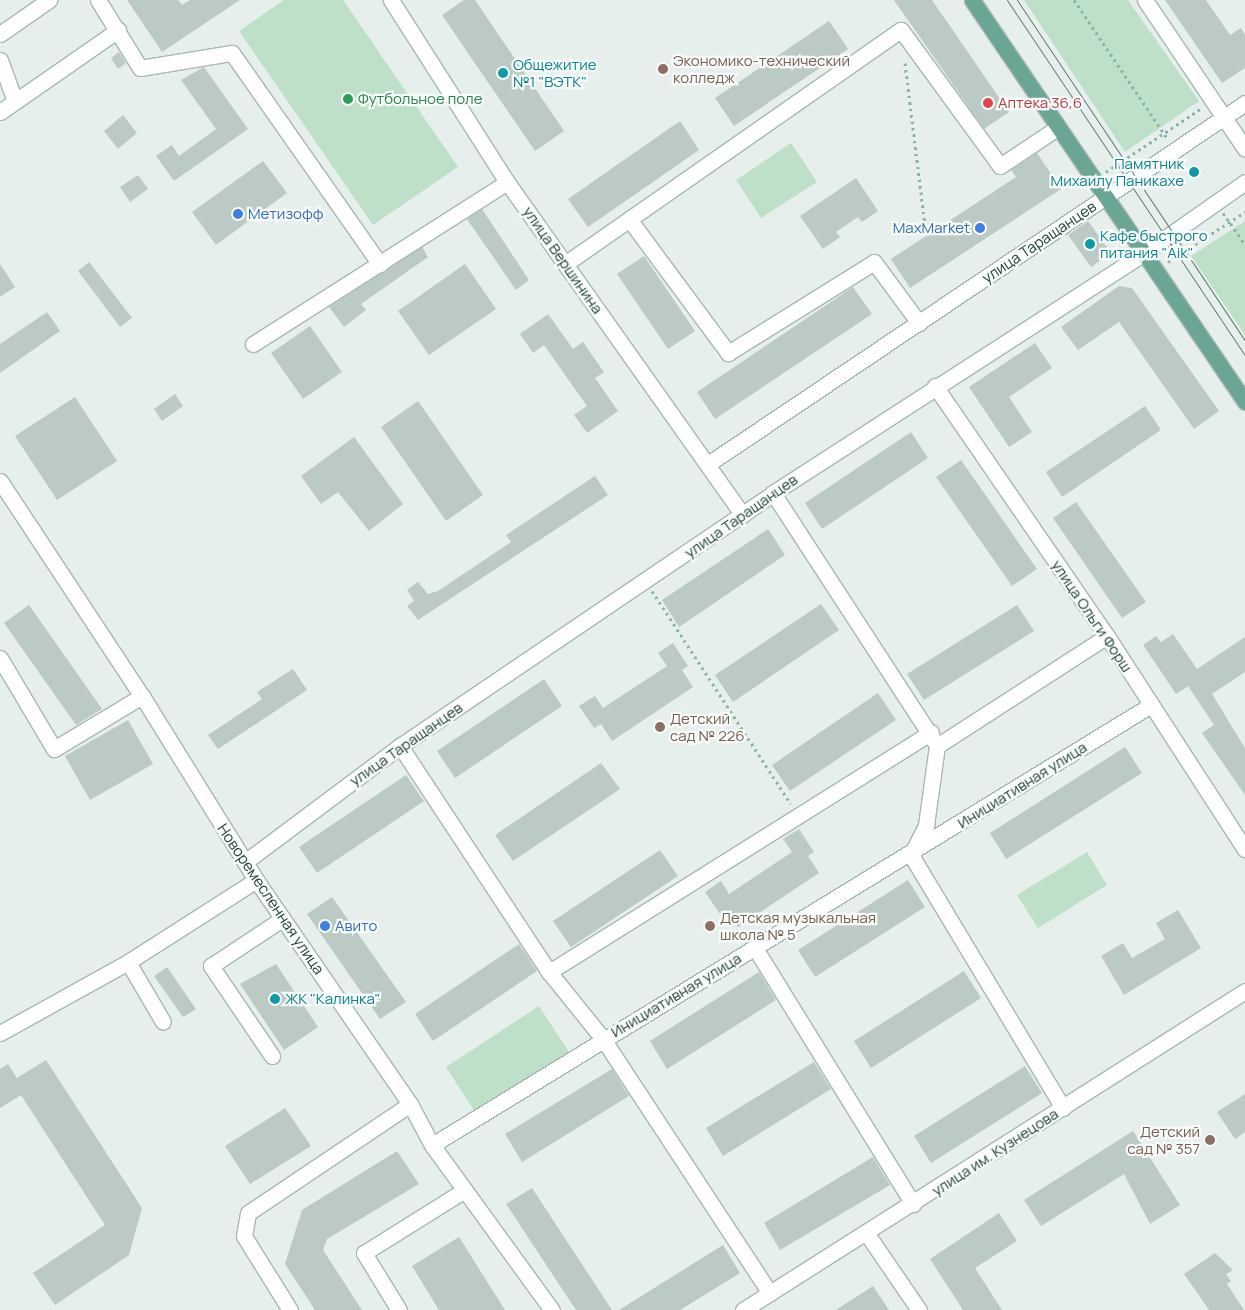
<!DOCTYPE html>
<html>
<head>
<meta charset="utf-8">
<style>
  body { margin:0 }
  #map { position:relative; width:1245px; height:1310px; overflow:hidden; background:#e6efeb; font-family:Manrope,sans-serif }
  div>[style] { position:absolute }
  [style*='--x'] { left:calc(var(--x)*1px); top:calc(var(--y)*1px); width:calc(var(--w)*1px); rotate:calc(var(--a)*1deg) }
  .green>* { inset:0; background:#bfe0c8 }
  .building>* { inset:0; background:#bbcac4 }
  .path>* { height:3px; margin-top:-1.5px; transform-origin:0; background:repeating-linear-gradient(90deg,#86b3a5 0 2.5px,transparent 0 6.5px) }
  .roads { filter:drop-shadow(1px 0 #a8b8b2) drop-shadow(-1px 0 #a8b8b2) drop-shadow(0 1px #a8b8b2) drop-shadow(0 -1px #a8b8b2) }
  .minor>* { height:15px; margin:-7.5px; padding:0 7.5px; transform-origin:7.5px; border-radius:7.5px; background:#fff }
  .major>* { height:15px; margin:-7.5px; padding:0 7.5px; transform-origin:7.5px; border-radius:7.5px; background:#6aa596 }
  .tram>* { height:1px; margin:-0.5px; padding:0 0.5px; transform-origin:0.5px; border-radius:0.5px; background:#5f7d75 }
  .dots>* { width:14px; height:14px; translate:-50% -50%; box-sizing:border-box; border:2px solid #f7fbf9; border-radius:50% }
  span { translate:-50% -50%; white-space:nowrap; text-align:center; line-height:1.15; -webkit-text-stroke:4.5px #f7fbf9; paint-order:stroke }
  .education-label { font-size:15px; color:#785e54 }
  .left { translate:0 -50%; text-align:left }
  .right { translate:-100% -50%; text-align:right }
  .culture-label { font-size:15px; color:#0d838f }
  .leisure-label { font-size:15px; color:#27864d }
  .health-label { font-size:15px; color:#be3a42 }
  .shop-label { font-size:15px; color:#366cbe }
  .street-label { font-size:15px; color:#24423a }
</style>
</head>
<body>
<div id="map">
  <div class="green">
    <div style="clip-path:polygon(284px 0,343px 0,458px 167px,373px 225px,239px 31px)"></div>
    <div style="clip-path:polygon(1024px 0,1128px 0,1199px 101px,1125px 152px)"></div>
    <div style="clip-path:polygon(791px 143px,817px 182px,761px 218px,736px 180px)"></div>
    <div style="clip-path:polygon(1245px 221px,1245px 335px,1191px 256px)"></div>
    <div style="clip-path:polygon(1087px 852px,1107px 885px,1038px 928px,1017px 895px)"></div>
    <div style="clip-path:polygon(539px 1006px,569px 1052px,475px 1112px,446px 1067px)"></div>
  </div>
  <div class="building">
    <div style="clip-path:polygon(127px 0,178px 0,182px 5px,190px 0,240px 0,162px 52px)"></div>
    <div style="clip-path:polygon(464px 0,475px 0,564px 131px,535px 151px,442px 15px)"></div>
    <div style="clip-path:polygon(894px 0,932px 0,1009px 112px,984px 129px)"></div>
    <div style="clip-path:polygon(1165px 0,1206px 0,1230px 35px,1241px 28px,1245px 35px,1245px 68px,1222px 83px)"></div>
    <div style="clip-path:polygon(829px 21px,848px 49px,734px 126px,715px 98px)"></div>
    <div style="clip-path:polygon(119px 52px,126px 63px,118px 69px,111px 58px)"></div>
    <div style="clip-path:polygon(204px 67px,248px 129px,174px 181px,156px 156px,172px 145px,179px 156px,216px 129px,181px 80px)"></div>
    <div style="clip-path:polygon(123px 115px,137px 133px,118px 149px,104px 131px)"></div>
    <div style="clip-path:polygon(680px 121px,699px 150px,588px 227px,568px 199px)"></div>
    <div style="clip-path:polygon(1037px 153px,1061px 189px,910px 288px,891px 259px,1016px 177px,1011px 170px)"></div>
    <div style="clip-path:polygon(263px 161px,287px 193px,216px 245px,192px 212px)"></div>
    <div style="clip-path:polygon(138px 175px,148px 189px,130px 202px,120px 187px)"></div>
    <div style="clip-path:polygon(856px 178px,878px 211px,862px 222px,858px 217px,836px 232px,840px 237px,823px 249px,800px 216px)"></div>
    <div style="clip-path:polygon(482px 209px,529px 280px,516px 290px,467px 219px)"></div>
    <div style="clip-path:polygon(1088px 221px,1111px 253px,1091px 267px,1068px 235px)"></div>
    <div style="clip-path:polygon(422px 247px,428px 257px,361px 304px,366px 310px,344px 327px,329px 307px)"></div>
    <div style="clip-path:polygon(644px 256px,695px 331px,668px 349px,617px 274px)"></div>
    <div style="clip-path:polygon(89px 262px,132px 318px,120px 327px,78px 271px)"></div>
    <div style="clip-path:polygon(0 264px,15px 287px,0 297px)"></div>
    <div style="clip-path:polygon(465px 264px,496px 309px,429px 355px,398px 311px)"></div>
    <div style="clip-path:polygon(1119px 286px,1132px 288px,1219px 411px,1194px 429px,1119px 322px,1078px 350px,1061px 327px)"></div>
    <div style="clip-path:polygon(853px 287px,872px 314px,715px 419px,697px 392px)"></div>
    <div style="clip-path:polygon(47px 312px,60px 331px,0 373px,0 344px)"></div>
    <div style="clip-path:polygon(548px 314px,573px 349px,583px 342px,604px 372px,595px 378px,618px 411px,587px 433px,574px 415px,587px 406px,544px 345px,533px 353px,520px 334px)"></div>
    <div style="clip-path:polygon(310px 326px,342px 372px,303px 399px,271px 353px)"></div>
    <div style="clip-path:polygon(1035px 343px,1052px 368px,1009px 397px,1032px 432px,1009px 447px,969px 387px)"></div>
    <div style="clip-path:polygon(175px 394px,183px 406px,162px 421px,154px 409px)"></div>
    <div style="clip-path:polygon(75px 397px,117px 461px,57px 500px,15px 436px)"></div>
    <div style="clip-path:polygon(418px 401px,483px 495px,446px 521px,381px 427px)"></div>
    <div style="clip-path:polygon(1145px 406px,1161px 430px,1062px 497px,1046px 472px)"></div>
    <div style="clip-path:polygon(911px 432px,928px 458px,822px 529px,805px 503px)"></div>
    <div style="clip-path:polygon(354px 437px,403px 504px,369px 531px,338px 492px,321px 504px,301px 476px)"></div>
    <div style="clip-path:polygon(961px 460px,1037px 569px,1012px 586px,936px 477px)"></div>
    <div style="clip-path:polygon(595px 476px,608px 495px,418px 620px,407px 606px,414px 601px,407px 590px,418px 582px,428px 594px,438px 591px,511px 542px,506px 535px)"></div>
    <div style="clip-path:polygon(1076px 502px,1146px 602px,1122px 618px,1053px 518px)"></div>
    <div style="clip-path:polygon(768px 529px,785px 555px,679px 627px,662px 600px)"></div>
    <div style="clip-path:polygon(821px 604px,839px 630px,733px 702px,715px 675px)"></div>
    <div style="clip-path:polygon(29px 605px,102px 709px,76px 725px,4px 623px)"></div>
    <div style="clip-path:polygon(1017px 605px,1034px 631px,924px 700px,907px 674px)"></div>
    <div style="clip-path:polygon(1173px 634px,1197px 669px,1245px 637px,1245px 672px,1212px 694px,1245px 748px,1245px 795px,1202px 733px,1214px 725px,1188px 686px,1176px 694px,1143px 645px,1156px 636px,1161px 642px)"></div>
    <div style="clip-path:polygon(673px 643px,688px 666px,682px 670px,693px 687px,612px 741px,601px 724px,594px 728px,579px 706px,595px 696px,603px 708px,667px 666px,658px 653px)"></div>
    <div style="clip-path:polygon(293px 669px,307px 690px,218px 749px,208px 735px,262px 699px,257px 692px)"></div>
    <div style="clip-path:polygon(544px 679px,562px 706px,455px 778px,437px 751px)"></div>
    <div style="clip-path:polygon(878px 693px,896px 720px,790px 791px,772px 765px)"></div>
    <div style="clip-path:polygon(128px 720px,153px 764px,90px 800px,65px 756px)"></div>
    <div style="clip-path:polygon(1125px 747px,1142px 773px,1006px 859px,990px 833px)"></div>
    <div style="clip-path:polygon(601px 763px,620px 789px,513px 861px,495px 835px)"></div>
    <div style="clip-path:polygon(406px 775px,424px 801px,317px 873px,299px 847px)"></div>
    <div style="clip-path:polygon(799px 829px,814px 852px,808px 856px,819px 873px,738px 927px,726px 910px,720px 914px,705px 892px,721px 881px,729px 894px,792px 852px,783px 839px)"></div>
    <div style="clip-path:polygon(660px 850px,678px 876px,571px 947px,553px 921px)"></div>
    <div style="clip-path:polygon(908px 880px,925px 907px,815px 977px,798px 950px)"></div>
    <div style="clip-path:polygon(332px 897px,406px 1002px,380px 1019px,307px 914px)"></div>
    <div style="clip-path:polygon(1178px 910px,1201px 948px,1124px 995px,1101px 956px,1123px 943px,1132px 958px,1165px 939px,1156px 923px)"></div>
    <div style="clip-path:polygon(519px 944px,537px 971px,433px 1041px,415px 1014px)"></div>
    <div style="clip-path:polygon(276px 964px,318px 1027px,284px 1050px,240px 984px)"></div>
    <div style="clip-path:polygon(167px 967px,196px 1009px,183px 1017px,154px 976px)"></div>
    <div style="clip-path:polygon(964px 971px,981px 998px,871px 1068px,854px 1041px)"></div>
    <div style="clip-path:polygon(759px 972px,776px 1000px,667px 1069px,650px 1041px)"></div>
    <div style="clip-path:polygon(46px 1060px,142px 1208px,129px 1255px,55px 1305px,33px 1273px,105px 1225px,21px 1095px,0 1108px,0 1069px,8px 1064px,17px 1078px)"></div>
    <div style="clip-path:polygon(814px 1062px,831px 1089px,723px 1156px,706px 1128px)"></div>
    <div style="clip-path:polygon(1025px 1066px,1042px 1093px,931px 1163px,914px 1136px)"></div>
    <div style="clip-path:polygon(612px 1069px,629px 1096px,522px 1162px,505px 1134px)"></div>
    <div style="clip-path:polygon(1245px 1094px,1245px 1132px,1235px 1139px,1217px 1112px)"></div>
    <div style="clip-path:polygon(285px 1108px,311px 1146px,250px 1184px,225px 1146px)"></div>
    <div style="clip-path:polygon(1133px 1131px,1180px 1205px,1150px 1224px,1124px 1174px,1041px 1226px,1024px 1200px)"></div>
    <div style="clip-path:polygon(397px 1151px,419px 1184px,327px 1239px,323px 1250px,362px 1310px,315px 1310px,285px 1264px,302px 1210px)"></div>
    <div style="clip-path:polygon(873px 1157px,890px 1185px,780px 1250px,764px 1223px)"></div>
    <div style="clip-path:polygon(532px 1188px,612px 1310px,576px 1310px,506px 1204px)"></div>
    <div style="clip-path:polygon(999px 1213px,1017px 1241px,975px 1268px,1002px 1310px,963px 1310px,930px 1259px)"></div>
    <div style="clip-path:polygon(459px 1237px,505px 1310px,439px 1310px,412px 1266px)"></div>
    <div style="clip-path:polygon(723px 1245px,740px 1273px,680px 1310px,619px 1310px)"></div>
    <div style="clip-path:polygon(1215px 1253px,1233px 1270px,1226px 1274px,1231px 1281px,1227px 1284px,1244px 1310px,1209px 1310px,1184px 1274px)"></div>
    <div style="clip-path:polygon(873px 1286px,889px 1310px,836px 1310px)"></div>
  </div>
  <div class="path">
    <div style="--x:1074;--y:0;--w:166;--a:56"></div>
    <div style="--x:905;--y:63;--w:163;--a:83"></div>
    <div style="--x:1106;--y:172;--w:113;--a:-33.8"></div>
    <div style="--x:1223;--y:213;--w:39;--a:55"></div>
    <div style="--x:1168;--y:262;--w:92;--a:-33"></div>
    <div style="--x:652;--y:591;--w:254;--a:56.9"></div>
  </div>
  <div class="roads">
    <div class="minor">
      <div style="--x:98;--y:0;--w:80;--a:58.3"></div>
      <div style="--x:140;--y:68;--w:93;--a:-9.3"></div>
      <div style="--x:232;--y:53;--w:258;--a:55"></div>
      <div style="--x:391;--y:0;--w:216;--a:57.5"></div>
      <div style="--x:507;--y:182;--w:408;--a:54.7"></div>
      <div style="--x:1145;--y:0;--w:179;--a:56.1"></div>
      <div style="--x:0;--y:34;--w:60;--a:-34.8"></div>
      <div style="--x:0;--y:60;--w:44;--a:69.9"></div>
      <div style="--x:0;--y:112;--w:144;--a:-34.8"></div>
      <div style="--x:629;--y:219;--w:167;--a:53.5"></div>
      <div style="--x:728;--y:353;--w:172;--a:-31.9"></div>
      <div style="--x:874;--y:262;--w:76;--a:53.6"></div>
      <div style="--x:565;--y:264;--w:409;--a:-34.9"></div>
      <div style="--x:901;--y:30;--w:168;--a:53.9"></div>
      <div style="--x:1000;--y:166;--w:69;--a:-33.7"></div>
      <div style="--x:253;--y:344;--w:301;--a:-32.5"></div>
      <div style="--x:935;--y:386;--w:303;--a:55.5"></div>
      <div style="--x:1107;--y:636;--w:254;--a:57.1"></div>
      <div style="--x:708;--y:464;--w:647;--a:-33.91"></div>
      <div style="--x:0;--y:481;--w:258;--a:56.6"></div>
      <div style="--x:142;--y:696;--w:216;--a:58.2"></div>
      <div style="--x:256;--y:880;--w:272;--a:55.5"></div>
      <div style="--x:410;--y:1104;--w:47;--a:61.8"></div>
      <div style="--x:432;--y:1145;--w:204;--a:54"></div>
      <div style="--x:773;--y:493;--w:296;--a:57"></div>
      <div style="--x:0;--y:658;--w:106;--a:59.3"></div>
      <div style="--x:54;--y:749;--w:103;--a:-31.1"></div>
      <div style="--x:400;--y:746;--w:271;--a:56.6"></div>
      <div style="--x:549;--y:972;--w:86;--a:51.1"></div>
      <div style="--x:603;--y:1039;--w:304;--a:56.7"></div>
      <div style="--x:245;--y:862;--w:194;--a:-36.8"></div>
      <div style="--x:400;--y:746;--w:451;--a:-34.1"></div>
      <div style="--x:773;--y:493;--w:442;--a:-32.9"></div>
      <div style="--x:1144;--y:253;--w:123;--a:-35.1"></div>
      <div style="--x:755;--y:948;--w:301;--a:58.3"></div>
      <div style="--x:128;--y:962;--w:69;--a:59.7"></div>
      <div style="--x:549;--y:972;--w:451;--a:-32.1"></div>
      <div style="--x:0;--y:1033;--w:146;--a:-29"></div>
      <div style="--x:128;--y:962;--w:152;--a:-32.6"></div>
      <div style="--x:272;--y:1056;--w:109;--a:-124.1"></div>
      <div style="--x:211;--y:966;--w:85;--a:-33.5"></div>
      <div style="--x:1063;--y:1108;--w:295;--a:-121"></div>
      <div style="--x:911;--y:855;--w:34;--a:-63"></div>
      <div style="--x:926;--y:825;--w:80;--a:-82.1"></div>
      <div style="--x:937;--y:746;--w:202;--a:-32.9"></div>
      <div style="--x:432;--y:1145;--w:843;--a:-31.47"></div>
      <div style="--x:867;--y:1234;--w:92;--a:55.6"></div>
      <div style="--x:290;--y:1310;--w:87;--a:-121.9"></div>
      <div style="--x:244;--y:1236;--w:23;--a:-80"></div>
      <div style="--x:248;--y:1213;--w:195;--a:-33.9"></div>
      <div style="--x:399;--y:1310;--w:67;--a:-121.6"></div>
      <div style="--x:364;--y:1253;--w:119;--a:-32"></div>
      <div style="--x:743;--y:1310;--w:595;--a:-32.43"></div>
    </div>
    <div class="major">
      <div style="--x:972;--y:0;--w:486;--a:55.8"></div>
    </div>
  </div>
  <div class="tram">
    <div style="--x:1007;--y:0;--w:427;--a:56.2"></div>
    <div style="--x:1017;--y:0;--w:409;--a:56.2"></div>
  </div>
  <div class="dots">
    <div style="left:663px;top:69px;background:#8d6e63"></div>
    <div style="left:503px;top:73px;background:#0f9aa8"></div>
    <div style="left:348px;top:99px;background:#2e9e5b"></div>
    <div style="left:988px;top:103px;background:#e0444e"></div>
    <div style="left:1194px;top:172px;background:#0f9aa8"></div>
    <div style="left:238px;top:214px;background:#3f7fe0"></div>
    <div style="left:980px;top:228px;background:#3f7fe0"></div>
    <div style="left:1090px;top:244px;background:#0f9aa8"></div>
    <div style="left:660px;top:727px;background:#8d6e63"></div>
    <div style="left:325px;top:926px;background:#3f7fe0"></div>
    <div style="left:710px;top:926px;background:#8d6e63"></div>
    <div style="left:275px;top:999px;background:#0f9aa8"></div>
    <div style="left:1210px;top:1140px;background:#8d6e63"></div>
  </div>
  <div class="education-label">
    <span class="left" style="left:673px;top:69px">Экономико-технический<br>колледж</span>
    <span class="left" style="left:670px;top:727px">Детский<br>сад № 226</span>
    <span class="left" style="left:720px;top:926px">Детская музыкальная<br>школа № 5</span>
    <span class="right" style="left:1200px;top:1140px">Детский<br>сад № 357</span>
  </div>
  <div class="culture-label">
    <span class="left" style="left:513px;top:73px">Общежитие<br>№1 "ВЭТК"</span>
    <span class="right" style="left:1184px;top:172px">Памятник<br>Михаилу Паникахе</span>
    <span class="left" style="left:1100px;top:244px">Кафе быстрого<br>питания "Aik"</span>
    <span class="left" style="left:285px;top:999px">ЖК "Калинка"</span>
  </div>
  <div class="leisure-label">
    <span class="left" style="left:358px;top:99px">Футбольное поле</span>
  </div>
  <div class="health-label">
    <span class="left" style="left:998px;top:103px">Аптека 36,6</span>
  </div>
  <div class="shop-label">
    <span class="left" style="left:248px;top:214px">Метизофф</span>
    <span class="right" style="left:970px;top:228px">MaxMarket</span>
    <span class="left" style="left:335px;top:926px">Авито</span>
  </div>
  <div class="street-label">
    <span style="left:1039px;top:242px;rotate:-34deg">улица Таращанцев</span>
    <span style="left:563px;top:260px;rotate:55deg">улица Вершинина</span>
    <span style="left:741px;top:516px;rotate:-35deg">улица Таращанцев</span>
    <span style="left:1092px;top:616px;rotate:56deg">улица Ольги Форш</span>
    <span style="left:406px;top:744px;rotate:-35deg">улица Таращанцев</span>
    <span style="left:1022px;top:785px;rotate:-32deg">Инициативная улица</span>
    <span style="left:271px;top:899px;rotate:56deg">Новоремесленная улица</span>
    <span style="left:676px;top:995px;rotate:-31deg">Инициативная улица</span>
    <span style="left:995px;top:1152px;rotate:-33deg">улица им. Кузнецова</span>
  </div>
</div>
</body>
</html>
